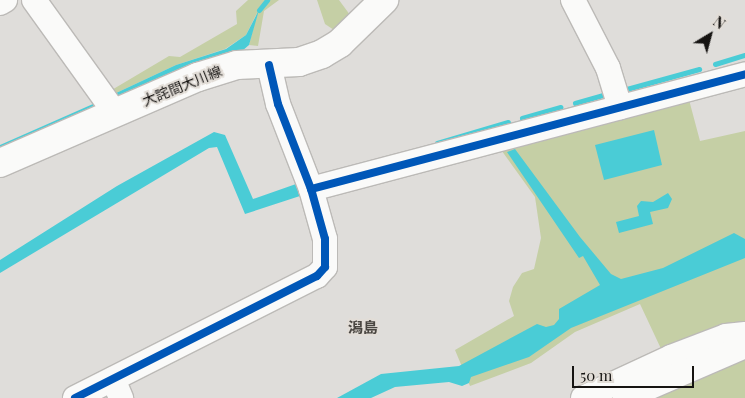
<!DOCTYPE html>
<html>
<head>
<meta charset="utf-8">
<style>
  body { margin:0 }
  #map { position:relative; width:745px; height:398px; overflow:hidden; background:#dfddda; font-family:"Playfair Display","Noto Sans JP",serif }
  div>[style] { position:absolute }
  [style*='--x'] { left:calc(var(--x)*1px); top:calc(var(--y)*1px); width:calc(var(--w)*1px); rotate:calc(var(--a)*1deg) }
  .green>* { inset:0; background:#c5cfa5 }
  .water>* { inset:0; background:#4accd6 }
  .stream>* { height:5px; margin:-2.5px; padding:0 2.5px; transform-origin:2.5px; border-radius:2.5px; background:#4accd6 }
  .roads { filter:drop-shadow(1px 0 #bcbab7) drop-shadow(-1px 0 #bcbab7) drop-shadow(0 1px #bcbab7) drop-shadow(0 -1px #bcbab7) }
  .minor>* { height:24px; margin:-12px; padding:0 12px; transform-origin:12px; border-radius:12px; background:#fafaf9 }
  .major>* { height:28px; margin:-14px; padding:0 14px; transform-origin:14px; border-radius:14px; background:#fafaf9 }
  .cycleway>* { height:8px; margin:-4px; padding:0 4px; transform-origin:4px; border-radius:4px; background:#0057b8 }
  span { translate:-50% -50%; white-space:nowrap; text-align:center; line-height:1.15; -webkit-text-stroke:4px #e2ddd7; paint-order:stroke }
  .street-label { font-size:14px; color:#161412 }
  .neighbourhood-label { font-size:15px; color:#494540; font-weight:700 }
  .north { position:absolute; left:685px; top:10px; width:50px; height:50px; -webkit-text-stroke:4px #e2ddd7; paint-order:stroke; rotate:37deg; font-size:14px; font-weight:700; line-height:20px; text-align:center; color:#161412 }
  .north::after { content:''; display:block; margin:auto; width:18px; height:22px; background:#161412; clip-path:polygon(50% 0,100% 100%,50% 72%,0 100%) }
  .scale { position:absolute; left:572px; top:366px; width:122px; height:22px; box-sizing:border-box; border:2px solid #161412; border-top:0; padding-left:6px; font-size:15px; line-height:18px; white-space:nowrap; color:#161412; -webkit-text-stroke:4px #e2ddd7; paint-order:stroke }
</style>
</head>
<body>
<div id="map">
  <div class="green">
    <div style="clip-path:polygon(248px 0,279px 0,264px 11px,258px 46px,249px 45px,257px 13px,246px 35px,225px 49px,176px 65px,114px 94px,110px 91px,169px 56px,180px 57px,237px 24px,236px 11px)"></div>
    <div style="clip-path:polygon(317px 0,339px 0,353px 19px,340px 34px,325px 24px)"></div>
    <div style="clip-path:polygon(688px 96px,700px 141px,745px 131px,745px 321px,663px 353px,640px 304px,575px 332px,531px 363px,470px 386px,455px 350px,514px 316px,509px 301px,513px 287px,522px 273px,534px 269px,541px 238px,535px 197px,499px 147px)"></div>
    <div style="clip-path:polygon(745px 356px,745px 398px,651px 398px)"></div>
  </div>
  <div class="water">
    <div style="clip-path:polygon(259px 10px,249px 45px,242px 51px,120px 100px,114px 94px,176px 65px,226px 49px,246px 35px)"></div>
    <div style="clip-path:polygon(93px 104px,96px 112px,0 154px,0 145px)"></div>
    <div style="clip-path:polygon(654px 130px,662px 165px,604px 180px,595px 145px)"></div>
    <div style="clip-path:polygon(214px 132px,225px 135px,253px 199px,296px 184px,303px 195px,245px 214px,217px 147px,209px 148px,0 273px,0 260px,117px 186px)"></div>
    <div style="clip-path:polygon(515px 149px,580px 237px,611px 274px,621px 279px,663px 268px,734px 233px,745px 239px,745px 258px,571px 328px,529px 357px,471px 377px,469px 383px,462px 386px,449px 382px,395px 387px,371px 398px,337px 398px,381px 374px,459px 366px,537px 324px,546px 327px,554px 325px,559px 319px,559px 309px,600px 285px,583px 256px,579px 258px,507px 152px)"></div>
    <div style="clip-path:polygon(668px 193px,672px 199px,668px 208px,650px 212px,653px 224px,619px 233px,616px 222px,639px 216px,637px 206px,641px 201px,653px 202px)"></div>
  </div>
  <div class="stream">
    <div style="--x:259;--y:10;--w:13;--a:-51"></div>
    <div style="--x:715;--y:64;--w:31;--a:-17"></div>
    <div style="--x:623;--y:90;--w:79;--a:-15.4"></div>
    <div style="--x:575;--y:103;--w:33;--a:-16"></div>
    <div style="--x:522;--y:118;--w:40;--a:-16"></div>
    <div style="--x:437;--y:143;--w:74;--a:-16.5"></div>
  </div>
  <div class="roads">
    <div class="minor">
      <div style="--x:34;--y:0;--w:140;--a:54.3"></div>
      <div style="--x:573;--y:0;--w:76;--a:62.8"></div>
      <div style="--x:608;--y:68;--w:41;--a:72.9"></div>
      <div style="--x:0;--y:3;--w:6;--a:-31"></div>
      <div style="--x:311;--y:189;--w:449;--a:-14.8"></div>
      <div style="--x:113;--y:379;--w:21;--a:67"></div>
      <div style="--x:75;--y:398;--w:271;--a:-26.8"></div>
      <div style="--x:317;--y:276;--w:12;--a:-48"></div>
      <div style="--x:325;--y:267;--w:28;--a:-90"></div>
      <div style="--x:325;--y:239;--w:52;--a:-105.6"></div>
      <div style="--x:311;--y:189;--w:91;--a:-111.2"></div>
      <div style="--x:278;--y:104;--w:40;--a:-103"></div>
      <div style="--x:583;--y:398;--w:97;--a:-25"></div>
      <div style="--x:671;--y:357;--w:59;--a:-20.9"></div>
      <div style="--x:726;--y:336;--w:19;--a:-6"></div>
      <div style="--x:625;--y:398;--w:131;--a:-23.4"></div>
    </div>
    <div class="major">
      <div style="--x:0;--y:163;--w:216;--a:-23.5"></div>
      <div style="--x:198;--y:77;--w:41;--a:-17.1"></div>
      <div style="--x:237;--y:65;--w:62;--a:-2.8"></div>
      <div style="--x:299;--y:62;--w:24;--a:-19"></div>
      <div style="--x:322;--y:54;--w:21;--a:-31"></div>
      <div style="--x:340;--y:43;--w:62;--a:-44.3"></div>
    </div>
  </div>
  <div class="cycleway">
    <div style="--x:311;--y:189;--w:449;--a:-14.8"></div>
    <div style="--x:75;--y:398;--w:271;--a:-26.8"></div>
    <div style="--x:317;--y:276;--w:12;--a:-48"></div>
    <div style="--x:325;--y:267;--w:28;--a:-90"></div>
    <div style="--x:325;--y:239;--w:52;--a:-105.6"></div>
    <div style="--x:311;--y:189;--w:91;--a:-111.2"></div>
    <div style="--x:278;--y:104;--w:40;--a:-103"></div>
  </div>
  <div class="street-label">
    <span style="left:182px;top:86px;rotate:-22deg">大詫間大川線</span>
  </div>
  <div class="neighbourhood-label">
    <span style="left:363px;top:328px">潟島</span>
  </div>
  <div class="north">N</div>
  <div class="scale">50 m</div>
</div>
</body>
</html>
